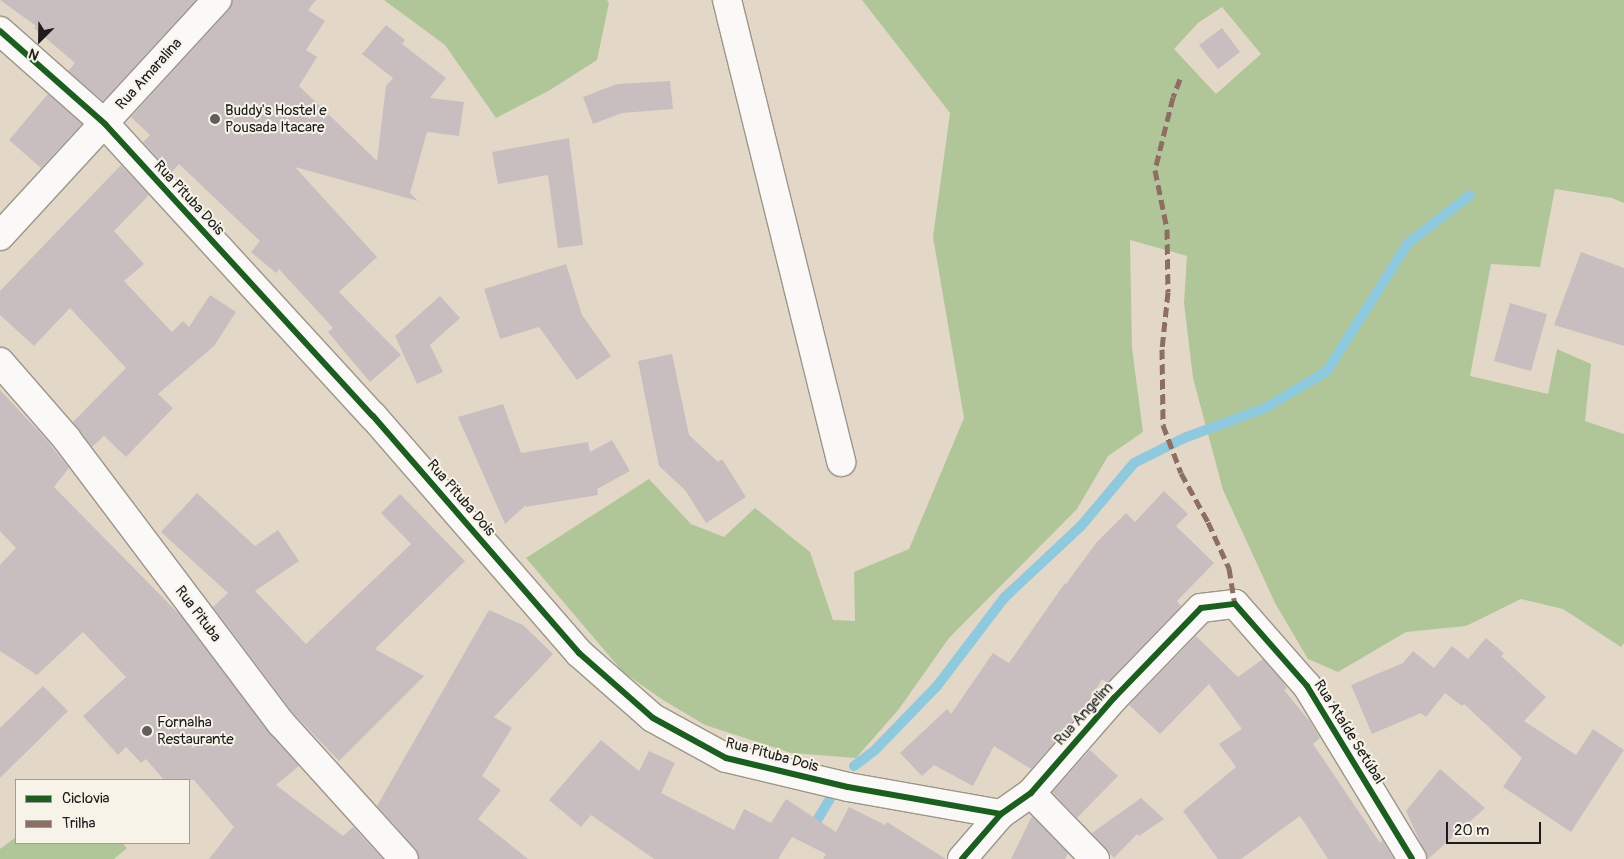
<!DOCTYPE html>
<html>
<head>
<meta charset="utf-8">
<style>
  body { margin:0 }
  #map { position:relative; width:1624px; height:859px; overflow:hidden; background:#e3d8c7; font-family:Pangolin,sans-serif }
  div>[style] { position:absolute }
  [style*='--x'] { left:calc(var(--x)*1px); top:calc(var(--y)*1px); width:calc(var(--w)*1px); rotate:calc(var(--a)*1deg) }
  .forest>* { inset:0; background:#b0c698 }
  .stream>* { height:10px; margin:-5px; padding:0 5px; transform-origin:5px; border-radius:5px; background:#8ec9dd }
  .building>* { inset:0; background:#c9bebf }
  .roads { filter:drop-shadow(1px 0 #9b958b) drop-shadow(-1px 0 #9b958b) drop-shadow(0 1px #9b958b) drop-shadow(0 -1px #9b958b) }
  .minor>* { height:28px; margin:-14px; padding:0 14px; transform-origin:14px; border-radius:14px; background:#fbf9f7 }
  .quiet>* { height:5px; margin-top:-2.5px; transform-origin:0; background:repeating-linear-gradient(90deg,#8d6e63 0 10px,transparent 0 15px) }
  .cycleway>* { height:6px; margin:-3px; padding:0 3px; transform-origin:3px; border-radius:3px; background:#1b5e20 }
  .dots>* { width:14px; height:14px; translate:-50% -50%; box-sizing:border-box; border:2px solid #f7f3e8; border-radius:50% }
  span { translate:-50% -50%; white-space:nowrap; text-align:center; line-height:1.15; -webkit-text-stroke:4px #f7f3e8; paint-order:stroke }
  .street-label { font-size:15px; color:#1c1c1c }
  .poi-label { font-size:15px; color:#1c1c1c }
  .left { translate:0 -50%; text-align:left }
  .legend { position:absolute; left:15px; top:779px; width:175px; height:65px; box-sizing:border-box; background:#f7f3e8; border:1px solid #9f9d96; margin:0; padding:6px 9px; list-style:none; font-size:15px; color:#1c1c1c }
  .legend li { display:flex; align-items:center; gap:10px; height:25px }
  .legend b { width:25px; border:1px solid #9f9d96 }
  .north { position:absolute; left:15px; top:15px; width:50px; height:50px; -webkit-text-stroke:4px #f7f3e8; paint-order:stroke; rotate:203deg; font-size:14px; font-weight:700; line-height:20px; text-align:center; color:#1c1c1c }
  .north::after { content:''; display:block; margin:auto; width:18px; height:22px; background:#1c1c1c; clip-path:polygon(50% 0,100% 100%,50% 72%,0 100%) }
  .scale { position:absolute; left:1446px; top:822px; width:95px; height:22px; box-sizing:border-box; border:2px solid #1c1c1c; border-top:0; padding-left:6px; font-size:15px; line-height:18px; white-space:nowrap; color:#1c1c1c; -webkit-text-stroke:4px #f7f3e8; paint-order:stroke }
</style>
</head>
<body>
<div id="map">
  <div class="forest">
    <div style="clip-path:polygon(384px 0,607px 0,609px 3px,597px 60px,550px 90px,496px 118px,445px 45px)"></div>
    <div style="clip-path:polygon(evenodd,862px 0,1624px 0,1624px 203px,1612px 198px,1555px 189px,1540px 267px,1491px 264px,1470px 376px,1548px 394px,1557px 349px,1591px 364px,1585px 421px,1624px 434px,1624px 643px,1621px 647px,1563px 609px,1521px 599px,1466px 626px,1406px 632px,1338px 672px,1308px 659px,1275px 603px,1223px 490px,1193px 378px,1184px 303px,1187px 256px,1130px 240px,1132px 348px,1143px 432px,1108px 456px,1077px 509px,949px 638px,899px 709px,856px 758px,791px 753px,705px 725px,663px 700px,623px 672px,526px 558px,649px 479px,691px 524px,724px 537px,755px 508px,810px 552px,833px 620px,855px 621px,854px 572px,909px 549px,964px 418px,933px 237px,950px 113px,862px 0,1222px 7px,1261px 54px,1216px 94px,1174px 49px,1198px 23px,1222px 7px)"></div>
    <div style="clip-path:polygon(16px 837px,16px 843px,122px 843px,127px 848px,114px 859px,0 859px,0 849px)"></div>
  </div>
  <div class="stream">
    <div style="--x:854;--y:766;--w:26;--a:-37"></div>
    <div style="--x:875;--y:750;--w:89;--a:-45.9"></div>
    <div style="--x:937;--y:686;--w:111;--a:-52.7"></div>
    <div style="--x:1004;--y:598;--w:105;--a:-43.1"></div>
    <div style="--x:1081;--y:526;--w:82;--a:-49.9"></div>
    <div style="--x:1134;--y:463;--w:56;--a:-26.6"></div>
    <div style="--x:1184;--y:438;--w:86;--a:-20.3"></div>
    <div style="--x:1265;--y:408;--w:72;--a:-30.8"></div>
    <div style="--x:1327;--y:371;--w:151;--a:-57.7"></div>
    <div style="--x:1408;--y:243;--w:78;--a:-37.7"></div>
    <div style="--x:816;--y:822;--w:26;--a:-59"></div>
  </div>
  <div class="building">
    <div style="clip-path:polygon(0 0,196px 0,103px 101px,68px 71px,75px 63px,34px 28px,36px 26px)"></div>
    <div style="clip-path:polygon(232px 0,316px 0,308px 10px,325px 21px,306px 50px,317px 57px,299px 86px,377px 161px,386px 86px,393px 78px,362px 54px,386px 25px,405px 40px,402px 44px,446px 78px,430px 98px,464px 102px,459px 136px,427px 132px,410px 193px,418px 201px,295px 167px,377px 257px,339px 292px,401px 355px,370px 382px,328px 332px,333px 328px,279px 269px,276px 273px,251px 252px,260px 241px,179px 164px,171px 173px,143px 142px,150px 135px,131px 117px,228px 11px)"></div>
    <div style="clip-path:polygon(1222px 28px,1240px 52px,1218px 69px,1199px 45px)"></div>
    <div style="clip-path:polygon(670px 81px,673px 109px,622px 113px,593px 124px,583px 97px,617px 84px)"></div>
    <div style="clip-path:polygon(48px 94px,82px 124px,41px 168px,9px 140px)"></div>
    <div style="clip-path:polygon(569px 138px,583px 245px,558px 248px,548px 175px,498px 184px,492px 152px)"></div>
    <div style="clip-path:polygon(121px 165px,149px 195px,114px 231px,144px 264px,124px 281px,172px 332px,183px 321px,189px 327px,210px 295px,236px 312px,214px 346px,158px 394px,173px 408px,126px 457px,104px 436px,92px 447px,73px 422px,126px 368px,70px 308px,34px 346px,0 315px,0 291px)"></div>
    <div style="clip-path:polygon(1581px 252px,1624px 268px,1624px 346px,1554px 325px)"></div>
    <div style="clip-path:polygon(566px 264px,582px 315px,611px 356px,577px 380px,539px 327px,500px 339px,484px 289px)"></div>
    <div style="clip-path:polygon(440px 296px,460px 318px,430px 345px,443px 372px,417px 384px,395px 336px)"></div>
    <div style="clip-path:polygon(1510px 303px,1547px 314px,1531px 371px,1494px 361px)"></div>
    <div style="clip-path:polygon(672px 354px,689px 435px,718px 462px,722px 459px,746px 497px,706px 523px,685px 490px,659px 466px,638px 361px)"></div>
    <div style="clip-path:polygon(0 390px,44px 437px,69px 468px,54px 487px,181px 616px,269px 732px,299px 766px,276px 785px,343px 836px,353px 827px,383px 859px,209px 859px,234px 827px,194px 780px,164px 780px,146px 759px,141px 763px,126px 747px,118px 755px,83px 716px,126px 677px,83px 632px,37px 675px,0 651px,0 565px,16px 548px,0 531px)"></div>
    <div style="clip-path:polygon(503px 404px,521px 453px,588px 442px,590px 452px,612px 440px,630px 471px,597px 489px,598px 495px,525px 507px,527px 504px,505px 524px,458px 417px)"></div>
    <div style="clip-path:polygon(1164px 491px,1188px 514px,1176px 526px,1214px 563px,1177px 601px,1181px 606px,1107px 683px,1102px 679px,1086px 707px,1031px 769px,994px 746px,973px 786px,934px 765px,922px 776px,900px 753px,947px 709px,951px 714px,993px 653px,1009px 663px,1065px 583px,1066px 584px,1096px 543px,1126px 513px,1135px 522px)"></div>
    <div style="clip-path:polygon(197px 493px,255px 546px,278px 530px,299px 561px,255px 591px,306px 644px,411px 544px,381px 513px,400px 494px,465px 561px,375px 649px,424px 676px,339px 761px,293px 713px,213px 607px,228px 593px,161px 532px)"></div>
    <div style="clip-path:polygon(489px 610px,523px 625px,553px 654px,494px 717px,512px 728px,482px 776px,501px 790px,478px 819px,528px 859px,419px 859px,416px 849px,377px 806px)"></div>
    <div style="clip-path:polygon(1196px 636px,1238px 677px,1263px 659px,1282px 681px,1287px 688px,1284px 690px,1311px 723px,1320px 738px,1313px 744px,1380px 843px,1382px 840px,1394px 859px,1328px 859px,1300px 816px,1241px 859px,1218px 859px,1183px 811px,1236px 767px,1219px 744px,1242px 729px,1209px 684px,1160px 734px,1129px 705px)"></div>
    <div style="clip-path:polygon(1486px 638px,1504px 653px,1501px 656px,1546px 697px,1524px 721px,1576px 755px,1593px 729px,1624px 750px,1571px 832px,1503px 787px,1522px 758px,1464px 704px,1462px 706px,1445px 693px,1426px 717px,1421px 713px,1372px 734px,1351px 685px,1403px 663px,1413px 651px,1434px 668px,1452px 646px,1468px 659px)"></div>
    <div style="clip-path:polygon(43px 686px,68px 711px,0 778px,0 728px)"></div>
    <div style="clip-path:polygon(601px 740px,639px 771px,649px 751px,675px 763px,661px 793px,734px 830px,744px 809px,771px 823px,786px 799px,836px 832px,849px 807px,885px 825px,887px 822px,946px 859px,823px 859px,826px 854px,792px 837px,778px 859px,654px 859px,591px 815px,581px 827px,549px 800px)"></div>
    <div style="clip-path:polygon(1090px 750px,1118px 776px,1077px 818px,1052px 792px)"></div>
    <div style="clip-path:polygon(1440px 769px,1485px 808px,1428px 859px,1406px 811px)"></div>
    <div style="clip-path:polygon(1141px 798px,1164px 819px,1139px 836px,1137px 834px,1114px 858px,1092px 833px)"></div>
    <div style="clip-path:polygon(1032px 816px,1068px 853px,1065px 859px,1011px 859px)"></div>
  </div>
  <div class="roads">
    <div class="minor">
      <div style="--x:727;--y:0;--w:476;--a:76.1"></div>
      <div style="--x:0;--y:31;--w:140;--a:41.5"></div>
      <div style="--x:105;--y:124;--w:396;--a:47.5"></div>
      <div style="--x:373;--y:416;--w:314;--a:49"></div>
      <div style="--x:579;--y:653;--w:98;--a:41.3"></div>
      <div style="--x:653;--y:718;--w:83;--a:28.7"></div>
      <div style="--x:726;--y:758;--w:125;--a:13.4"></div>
      <div style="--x:848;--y:787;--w:155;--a:10"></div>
      <div style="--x:0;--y:236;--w:321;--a:-47.4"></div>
      <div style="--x:0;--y:362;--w:101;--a:49"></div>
      <div style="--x:66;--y:438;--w:357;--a:53"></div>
      <div style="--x:281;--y:723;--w:183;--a:47.9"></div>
      <div style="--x:1031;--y:793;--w:92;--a:45.9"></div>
      <div style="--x:962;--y:859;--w:60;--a:-49.1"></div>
      <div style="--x:1001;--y:814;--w:37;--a:-35"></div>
      <div style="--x:1031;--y:793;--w:126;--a:-48.9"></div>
      <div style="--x:1114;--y:698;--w:125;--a:-46"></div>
      <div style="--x:1201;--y:608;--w:34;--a:-7"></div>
      <div style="--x:1235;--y:604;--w:109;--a:48.7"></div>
      <div style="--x:1307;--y:686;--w:202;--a:58.7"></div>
    </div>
  </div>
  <div class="quiet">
    <div style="--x:1180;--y:79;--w:19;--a:111"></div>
    <div style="--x:1173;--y:97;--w:75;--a:103.9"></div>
    <div style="--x:1155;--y:170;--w:60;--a:78.5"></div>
    <div style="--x:1167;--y:229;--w:63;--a:89.1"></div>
    <div style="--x:1168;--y:292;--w:57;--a:96"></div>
    <div style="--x:1162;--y:349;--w:76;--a:89.2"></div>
    <div style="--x:1163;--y:425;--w:51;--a:69.4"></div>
    <div style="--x:1181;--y:473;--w:56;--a:61.1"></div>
    <div style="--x:1208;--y:522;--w:51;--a:65.5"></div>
    <div style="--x:1229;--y:568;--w:36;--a:81"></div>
  </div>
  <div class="cycleway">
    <div style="--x:0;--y:31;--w:140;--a:41.5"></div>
    <div style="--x:105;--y:124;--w:396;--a:47.5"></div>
    <div style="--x:373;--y:416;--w:314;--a:49"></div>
    <div style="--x:579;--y:653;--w:98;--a:41.3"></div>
    <div style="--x:653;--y:718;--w:83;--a:28.7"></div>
    <div style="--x:726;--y:758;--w:125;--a:13.4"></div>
    <div style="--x:848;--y:787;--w:155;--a:10"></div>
    <div style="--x:962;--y:859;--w:60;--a:-49.1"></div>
    <div style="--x:1001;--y:814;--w:37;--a:-35"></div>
    <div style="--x:1031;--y:793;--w:126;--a:-48.9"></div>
    <div style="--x:1114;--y:698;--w:125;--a:-46"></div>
    <div style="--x:1201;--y:608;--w:34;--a:-7"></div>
    <div style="--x:1235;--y:604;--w:109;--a:48.7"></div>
    <div style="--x:1307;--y:686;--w:202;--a:58.7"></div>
  </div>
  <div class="dots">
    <div style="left:215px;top:119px;background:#625e58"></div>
    <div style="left:147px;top:731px;background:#625e58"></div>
  </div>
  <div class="street-label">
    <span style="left:149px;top:74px;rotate:-48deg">Rua Amaralina</span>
    <span style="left:189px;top:198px;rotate:47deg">Rua Pituba Dois</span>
    <span style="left:461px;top:498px;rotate:49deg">Rua Pituba Dois</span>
    <span style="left:198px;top:614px;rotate:53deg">Rua Pituba</span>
    <span style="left:1084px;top:714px;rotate:-48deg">Rua Angelim</span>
    <span style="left:1349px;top:732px;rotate:58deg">Rua Ataíde Setúbal</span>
    <span style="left:772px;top:755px;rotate:15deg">Rua Pituba Dois</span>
  </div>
  <div class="poi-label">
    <span class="left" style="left:225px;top:119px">Buddy's Hostel e<br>Pousada Itacare</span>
    <span class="left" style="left:157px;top:731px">Fornalha<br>Restaurante</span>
  </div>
  <ul class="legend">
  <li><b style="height:6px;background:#1b5e20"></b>Ciclovia</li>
  <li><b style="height:6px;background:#8d6e63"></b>Trilha</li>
  </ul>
  <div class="north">N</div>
  <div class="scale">20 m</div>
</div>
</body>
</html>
